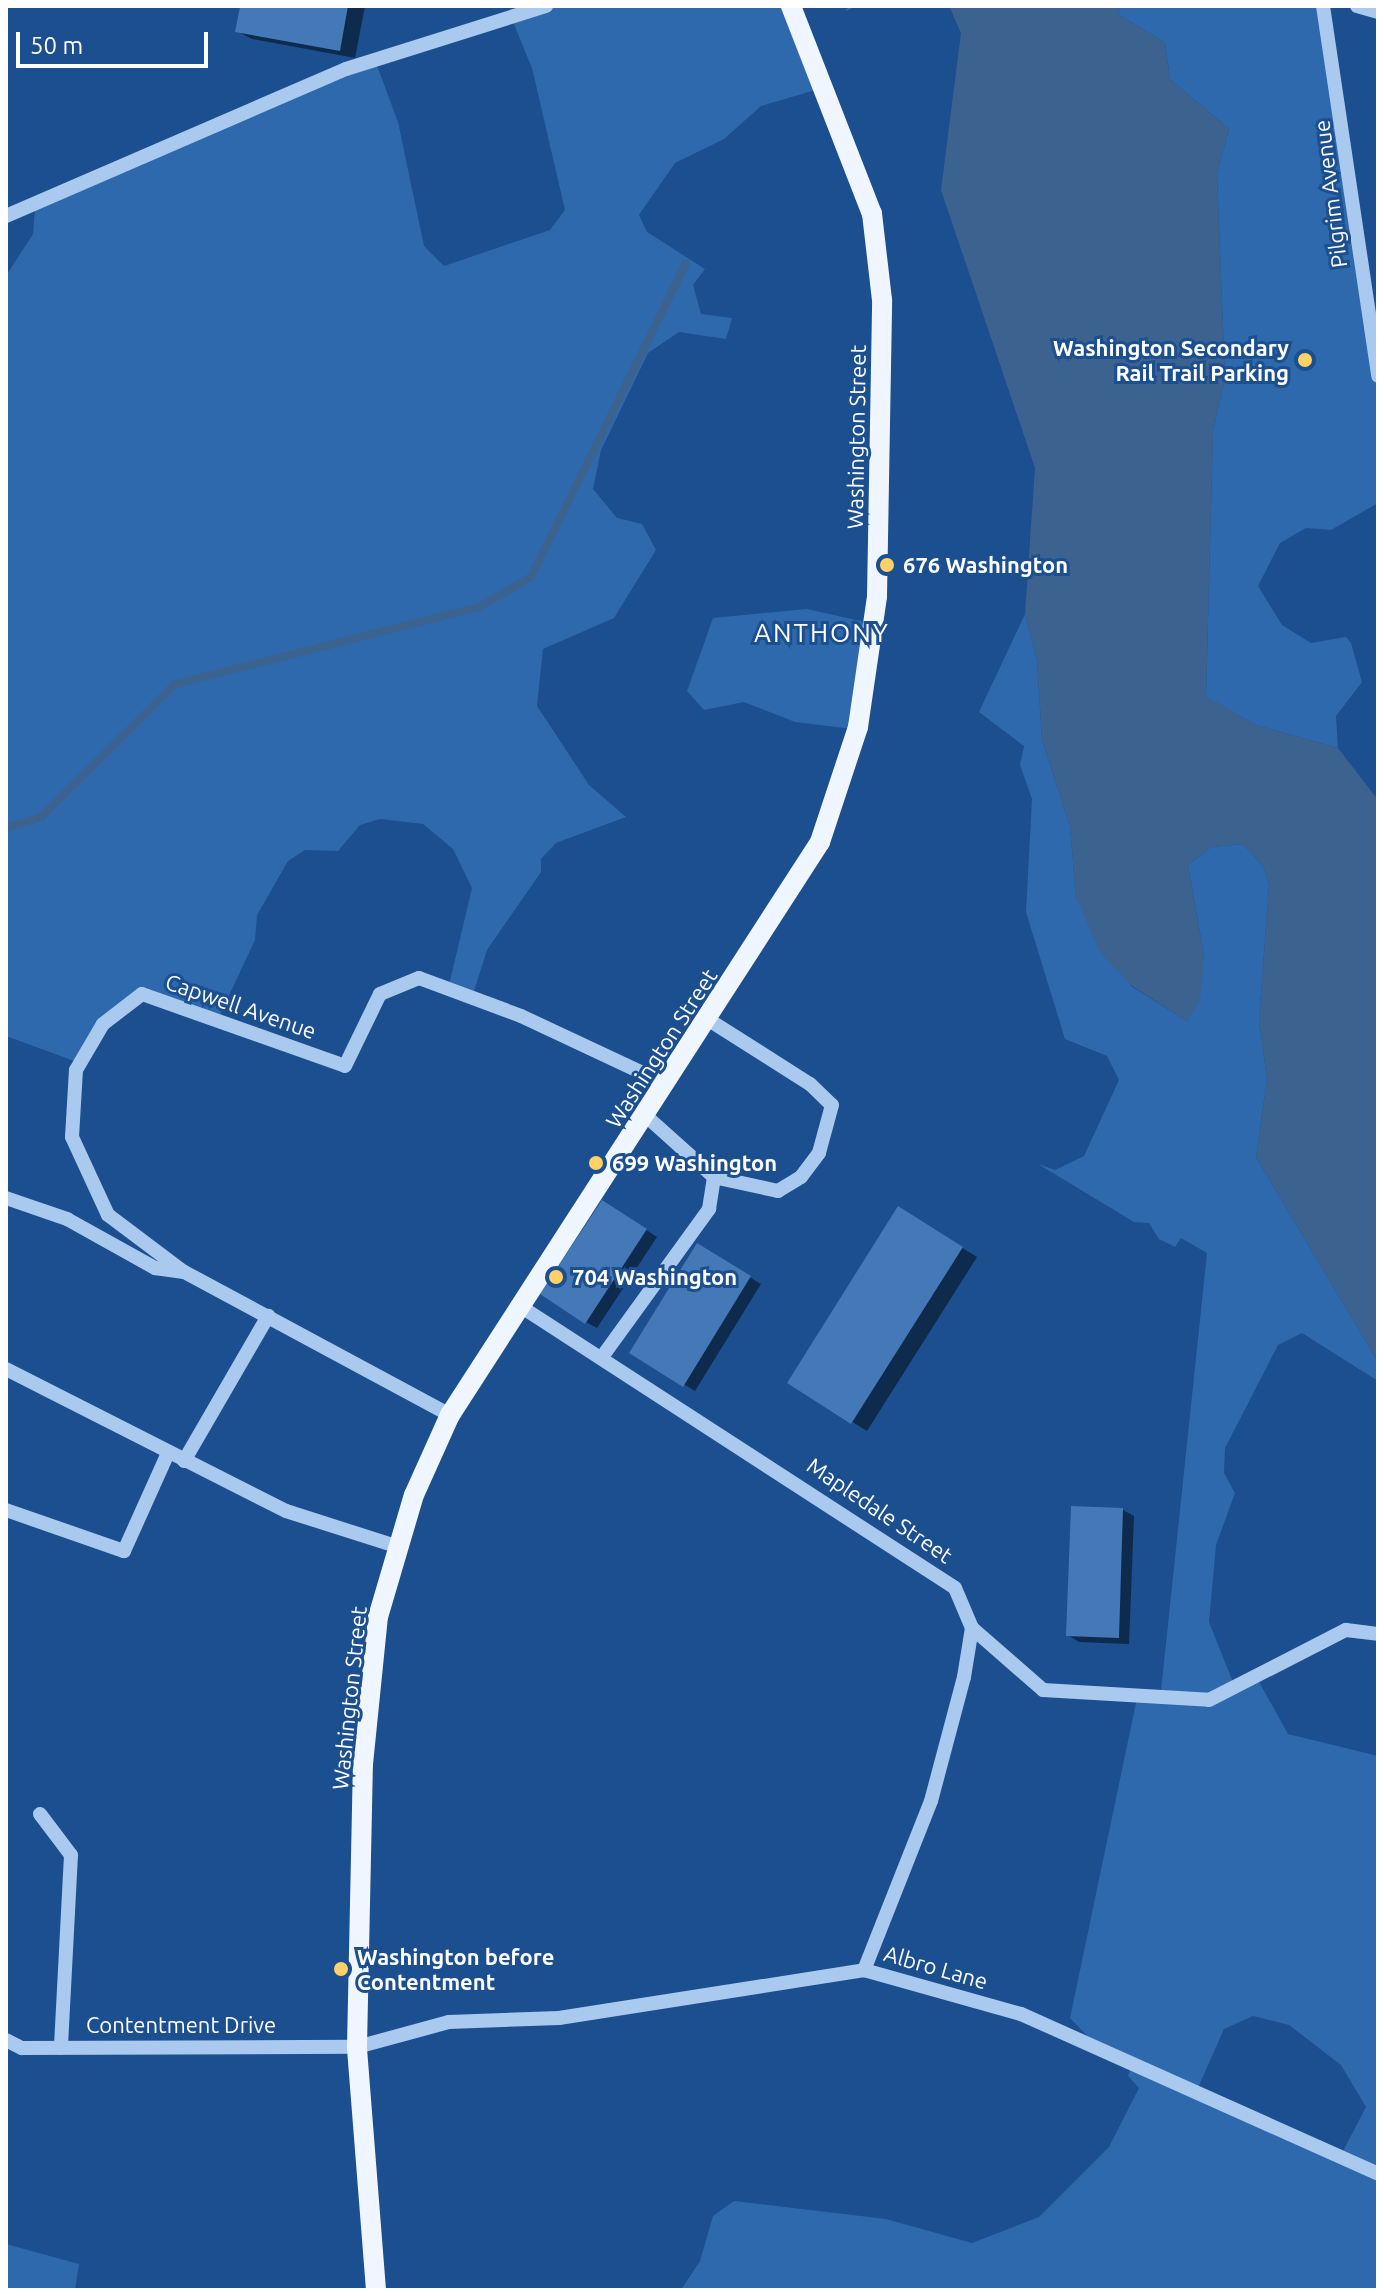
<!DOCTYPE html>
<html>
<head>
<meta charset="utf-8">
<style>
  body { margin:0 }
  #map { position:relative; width:1384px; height:2296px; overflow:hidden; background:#1b4f8f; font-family:Ubuntu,sans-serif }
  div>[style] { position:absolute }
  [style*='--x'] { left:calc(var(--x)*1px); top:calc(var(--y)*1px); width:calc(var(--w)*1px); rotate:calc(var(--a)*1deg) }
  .green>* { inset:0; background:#2e69ad }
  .water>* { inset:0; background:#3c6290 }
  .shadow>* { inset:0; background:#0007 }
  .stream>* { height:8px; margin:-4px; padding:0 4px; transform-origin:4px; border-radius:4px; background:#3c6290 }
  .building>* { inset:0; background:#4478b7 }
  .minor-tunnel>* { height:14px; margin-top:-7px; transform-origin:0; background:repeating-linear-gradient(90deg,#3d69a0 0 14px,transparent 0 21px) }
  .minor>* { height:14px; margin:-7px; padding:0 7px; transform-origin:7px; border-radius:7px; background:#a9c9ee }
  .major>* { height:20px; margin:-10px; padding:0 10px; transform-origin:10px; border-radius:10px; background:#f0f6ff }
  .dots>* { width:22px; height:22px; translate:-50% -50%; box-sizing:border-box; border:4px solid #1b4f8f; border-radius:50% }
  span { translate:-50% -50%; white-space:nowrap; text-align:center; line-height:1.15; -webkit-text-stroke:6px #1b4f8f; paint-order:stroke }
  .street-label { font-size:22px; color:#fff }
  .poi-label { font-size:22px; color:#fff; font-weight:700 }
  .right { translate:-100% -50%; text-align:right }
  .left { translate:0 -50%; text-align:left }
  .quarter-label { font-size:26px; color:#fff; letter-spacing:2px }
  .frame { position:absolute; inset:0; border:8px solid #fff; pointer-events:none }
  .scale { position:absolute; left:16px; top:32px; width:192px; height:36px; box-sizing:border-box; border:4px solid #fff; border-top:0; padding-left:10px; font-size:24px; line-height:28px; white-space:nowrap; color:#fff; -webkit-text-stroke:6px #1b4f8f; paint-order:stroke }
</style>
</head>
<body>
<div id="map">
  <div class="green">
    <div style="clip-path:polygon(544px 6px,790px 6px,822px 88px,761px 106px,724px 139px,675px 163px,639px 215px,647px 232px,705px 269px,693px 285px,701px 314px,732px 318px,726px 339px,679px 332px,648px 353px,601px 450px,593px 489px,617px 518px,642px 524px,656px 550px,614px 618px,543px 649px,537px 706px,589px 785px,626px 817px,556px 843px,541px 859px,541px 872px,487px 950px,474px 991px,449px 985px,472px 888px,453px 849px,423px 824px,380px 819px,360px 825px,338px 851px,305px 850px,288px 861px,257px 915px,255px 940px,218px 1019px,140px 994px,77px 1062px,6px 1036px,6px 276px,33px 234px,35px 210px,376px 63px,398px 122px,424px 246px,444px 266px,550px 230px,565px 210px,532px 68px,511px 17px)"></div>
    <div style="clip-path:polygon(1120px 6px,1325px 6px,1378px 374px,1378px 503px,1331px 530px,1306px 528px,1280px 543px,1258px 586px,1282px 625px,1311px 643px,1346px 637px,1351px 643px,1362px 682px,1336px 716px,1338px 748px,1256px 725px,1206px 697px,1213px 431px,1225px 378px,1217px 174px,1229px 129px,1170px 79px,1165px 43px,1118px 14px)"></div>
    <div style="clip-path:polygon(807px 609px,865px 622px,853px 729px,795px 722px,744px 702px,704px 710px,687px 691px,713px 618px)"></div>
    <div style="clip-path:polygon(evenodd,1025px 614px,1037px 660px,1042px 740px,1070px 826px,1076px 897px,1131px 986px,1187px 1021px,1204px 956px,1188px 865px,1211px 847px,1243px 844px,1263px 866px,1269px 885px,1259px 1021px,1267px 1079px,1256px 1157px,1378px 1362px,1378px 1381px,1302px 1333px,1278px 1345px,1225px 1448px,1224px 1473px,1235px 1493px,1216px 1545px,1209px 1622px,1233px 1682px,1258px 1680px,1288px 1734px,1378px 1756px,1378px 2290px,681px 2290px,700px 2261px,713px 2216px,734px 2201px,886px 2219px,972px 2243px,1039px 2217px,1109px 2147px,1139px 2088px,1128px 2076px,1132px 2064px,1098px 2047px,1070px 2018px,1136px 1703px,1141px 1691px,1161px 1691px,1207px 1253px,1181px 1238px,1175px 1247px,1159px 1239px,1149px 1223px,1134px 1222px,1038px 1164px,1055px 1170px,1084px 1156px,1119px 1080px,1107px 1056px,1065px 1039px,1026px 912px,1032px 799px,1020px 765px,1024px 746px,979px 712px,1025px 614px,1253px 2016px,1289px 2025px,1341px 2065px,1366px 2107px,1340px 2157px,1198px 2088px,1224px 2029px,1253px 2016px)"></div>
    <div style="clip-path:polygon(6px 2244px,79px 2264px,75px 2290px,6px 2290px)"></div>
  </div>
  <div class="water">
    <div style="clip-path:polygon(949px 6px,1120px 6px,1118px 14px,1165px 43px,1170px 79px,1229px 129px,1217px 174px,1225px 378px,1213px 431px,1206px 696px,1256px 725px,1338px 748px,1378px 800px,1378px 1362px,1256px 1157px,1267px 1079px,1259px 1021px,1269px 885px,1263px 866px,1243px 844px,1211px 847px,1188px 865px,1204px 956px,1200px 1000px,1187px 1021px,1132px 986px,1099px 951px,1076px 897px,1070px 826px,1042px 740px,1037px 660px,1025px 614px,1035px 468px,941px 190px,961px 33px)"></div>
  </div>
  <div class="shadow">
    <div style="clip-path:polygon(242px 6px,365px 6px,355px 58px,252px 39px,237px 31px)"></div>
    <div style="clip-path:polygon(613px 1208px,657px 1237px,597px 1328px,586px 1322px)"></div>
    <div style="clip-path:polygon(914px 1218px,977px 1257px,867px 1431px,789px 1383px)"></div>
    <div style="clip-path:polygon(698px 1246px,761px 1284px,695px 1391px,631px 1352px)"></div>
    <div style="clip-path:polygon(1123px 1510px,1134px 1516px,1129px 1644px,1079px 1642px,1068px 1635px)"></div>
  </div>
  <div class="stream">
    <div style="--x:6;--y:828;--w:37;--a:-17"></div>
    <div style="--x:41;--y:817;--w:189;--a:-44.8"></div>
    <div style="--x:175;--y:684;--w:314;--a:-14.2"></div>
    <div style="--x:479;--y:607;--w:60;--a:-30"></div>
    <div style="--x:531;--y:577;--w:350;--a:-63.7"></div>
  </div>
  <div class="building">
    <div style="clip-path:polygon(240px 6px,348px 6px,340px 51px,235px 32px)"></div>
    <div style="clip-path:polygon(602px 1200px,647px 1229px,585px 1324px,540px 1294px)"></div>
    <div style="clip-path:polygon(898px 1206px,963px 1247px,851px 1424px,787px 1383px)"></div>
    <div style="clip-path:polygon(697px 1243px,751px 1276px,683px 1387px,629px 1353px)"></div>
    <div style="clip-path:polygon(1071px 1506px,1123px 1508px,1119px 1638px,1066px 1636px)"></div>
  </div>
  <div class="minor-tunnel">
    <div style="--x:852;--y:6;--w:2;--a:63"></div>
  </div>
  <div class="minor">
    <div style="--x:1323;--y:6;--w:374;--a:81.5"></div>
    <div style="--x:1357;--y:6;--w:22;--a:16"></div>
    <div style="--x:6;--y:216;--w:370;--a:-23.4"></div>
    <div style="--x:346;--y:69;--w:210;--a:-17.5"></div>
    <div style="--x:709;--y:1020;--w:120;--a:32.4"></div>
    <div style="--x:810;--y:1084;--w:30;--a:44"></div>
    <div style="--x:832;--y:1105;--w:50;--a:105.2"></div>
    <div style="--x:819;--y:1153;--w:30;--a:127"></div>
    <div style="--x:801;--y:1177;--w:27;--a:149"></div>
    <div style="--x:778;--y:1191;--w:66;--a:-167.7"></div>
    <div style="--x:6;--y:1198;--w:65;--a:19"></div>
    <div style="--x:67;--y:1219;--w:101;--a:29.1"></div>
    <div style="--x:155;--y:1268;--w:29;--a:8"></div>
    <div style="--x:520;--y:1306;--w:518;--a:32.95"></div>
    <div style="--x:955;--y:1588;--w:43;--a:67"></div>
    <div style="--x:972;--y:1628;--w:50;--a:99.3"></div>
    <div style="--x:964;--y:1677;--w:128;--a:104.9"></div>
    <div style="--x:931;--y:1801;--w:182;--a:111.6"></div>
    <div style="--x:602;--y:1357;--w:183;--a:-54.1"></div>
    <div style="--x:709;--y:1209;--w:32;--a:-81"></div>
    <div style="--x:714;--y:1177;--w:93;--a:-138.1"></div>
    <div style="--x:6;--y:1369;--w:314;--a:26.9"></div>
    <div style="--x:286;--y:1511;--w:119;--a:17.7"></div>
    <div style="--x:450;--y:1415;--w:302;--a:-151.7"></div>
    <div style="--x:184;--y:1272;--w:95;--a:-143.1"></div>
    <div style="--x:108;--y:1215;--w:86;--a:-114.8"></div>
    <div style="--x:72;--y:1137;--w:67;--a:-86.6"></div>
    <div style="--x:76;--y:1070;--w:53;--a:-59.6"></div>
    <div style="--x:103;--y:1024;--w:49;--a:-37.6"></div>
    <div style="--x:142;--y:994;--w:215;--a:19.5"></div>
    <div style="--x:345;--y:1066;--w:80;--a:-64.1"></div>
    <div style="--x:380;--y:994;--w:42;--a:-22.3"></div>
    <div style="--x:419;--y:978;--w:109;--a:20.4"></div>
    <div style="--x:521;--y:1016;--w:160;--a:25.1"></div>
    <div style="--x:184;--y:1461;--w:168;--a:-59.9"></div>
    <div style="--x:6;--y:1510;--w:125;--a:19.2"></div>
    <div style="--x:124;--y:1551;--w:107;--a:-65.8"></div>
    <div style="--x:972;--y:1628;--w:94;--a:41.1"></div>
    <div style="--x:1043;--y:1690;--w:166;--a:3.4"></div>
    <div style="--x:1209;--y:1700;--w:154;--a:-27.1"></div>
    <div style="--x:1346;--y:1630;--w:32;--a:7"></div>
    <div style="--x:40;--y:1814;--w:51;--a:52.9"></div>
    <div style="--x:71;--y:1855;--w:193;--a:93"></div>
    <div style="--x:6;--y:2040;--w:18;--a:27"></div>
    <div style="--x:22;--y:2048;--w:335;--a:-0.2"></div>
    <div style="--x:357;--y:2047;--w:95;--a:-15.2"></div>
    <div style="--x:449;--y:2022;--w:110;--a:-2.1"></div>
    <div style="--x:559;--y:2018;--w:309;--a:-8.9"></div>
    <div style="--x:864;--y:1970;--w:163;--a:15.7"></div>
    <div style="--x:1021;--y:2014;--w:391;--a:24.1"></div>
  </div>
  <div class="major">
    <div style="--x:376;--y:2290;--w:244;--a:-94.5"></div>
    <div style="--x:357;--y:2047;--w:283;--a:-88.8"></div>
    <div style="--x:363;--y:1764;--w:148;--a:-84.2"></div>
    <div style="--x:378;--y:1617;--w:127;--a:-73.6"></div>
    <div style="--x:414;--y:1495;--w:88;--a:-65.8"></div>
    <div style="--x:450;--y:1415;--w:682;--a:-57.15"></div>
    <div style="--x:820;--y:842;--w:121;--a:-71.7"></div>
    <div style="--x:858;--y:727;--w:132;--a:-81.7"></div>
    <div style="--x:877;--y:596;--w:296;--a:-89"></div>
    <div style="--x:882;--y:300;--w:87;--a:-96.6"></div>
    <div style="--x:872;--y:214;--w:223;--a:-111.3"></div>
  </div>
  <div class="dots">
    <div style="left:1305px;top:360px;background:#ffd166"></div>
    <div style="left:887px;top:565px;background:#ffd166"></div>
    <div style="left:596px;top:1163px;background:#ffd166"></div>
    <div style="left:556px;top:1277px;background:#ffd166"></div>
    <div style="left:341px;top:1969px;background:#ffd166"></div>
  </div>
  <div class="street-label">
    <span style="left:1330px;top:194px;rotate:-97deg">Pilgrim Avenue</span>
    <span style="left:856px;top:437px;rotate:-89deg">Washington Street</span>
    <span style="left:241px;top:1006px;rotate:19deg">Capwell Avenue</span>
    <span style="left:661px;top:1048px;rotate:-57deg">Washington Street</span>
    <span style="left:880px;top:1510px;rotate:34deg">Mapledale Street</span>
    <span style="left:349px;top:1698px;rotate:-84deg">Washington Street</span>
    <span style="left:936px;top:1967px;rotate:16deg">Albro Lane</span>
    <span style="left:181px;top:2025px">Contentment Drive</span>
  </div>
  <div class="poi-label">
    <span class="right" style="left:1289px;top:360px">Washington Secondary<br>Rail Trail Parking</span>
    <span class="left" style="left:903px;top:565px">676 Washington</span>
    <span class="left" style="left:612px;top:1163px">699 Washington</span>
    <span class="left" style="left:572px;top:1277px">704 Washington</span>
    <span class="left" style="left:357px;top:1969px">Washington before<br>Contentment</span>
  </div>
  <div class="quarter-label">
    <span style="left:822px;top:633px">ANTHONY</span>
  </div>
  <div class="frame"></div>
  <div class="scale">50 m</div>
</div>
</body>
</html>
